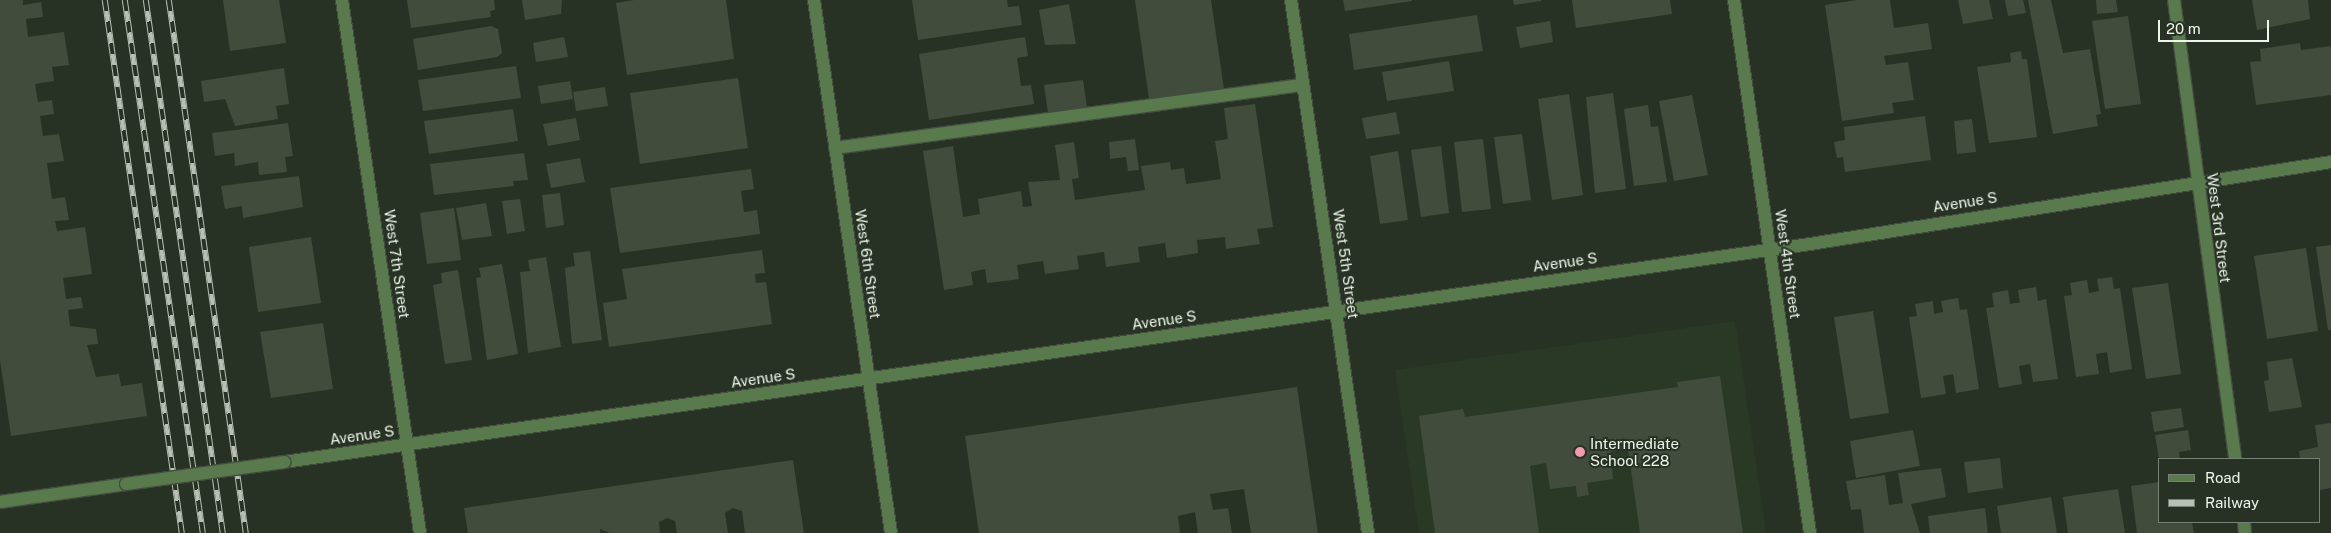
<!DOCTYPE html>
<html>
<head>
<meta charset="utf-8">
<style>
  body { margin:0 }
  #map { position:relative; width:2331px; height:533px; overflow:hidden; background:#273224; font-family:"Public Sans",sans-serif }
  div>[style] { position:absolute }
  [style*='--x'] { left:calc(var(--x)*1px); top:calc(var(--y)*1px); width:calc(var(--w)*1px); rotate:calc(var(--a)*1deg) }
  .built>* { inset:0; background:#2a3925 }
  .building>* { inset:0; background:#414c3d }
  .roads { filter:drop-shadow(1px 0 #434d40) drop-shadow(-1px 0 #434d40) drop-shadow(0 1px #434d40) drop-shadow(0 -1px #434d40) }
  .lane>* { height:12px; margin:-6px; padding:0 6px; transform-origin:6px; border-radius:6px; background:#597a4c }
  .street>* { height:12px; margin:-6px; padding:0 6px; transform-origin:6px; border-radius:6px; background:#597a4c }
  .rail>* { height:5.5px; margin-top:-2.75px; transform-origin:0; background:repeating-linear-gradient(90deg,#273224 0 11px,#b8c0b5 0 22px); box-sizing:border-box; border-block:1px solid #b8c0b5 }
  .bridges { filter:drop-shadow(1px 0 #434d40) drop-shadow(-1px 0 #434d40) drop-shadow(0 1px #434d40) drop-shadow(0 -1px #434d40) }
  .street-bridge>* { height:12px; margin:-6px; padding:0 6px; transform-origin:6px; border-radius:6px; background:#597a4c }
  .dots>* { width:14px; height:14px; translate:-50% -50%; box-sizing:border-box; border:2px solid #273224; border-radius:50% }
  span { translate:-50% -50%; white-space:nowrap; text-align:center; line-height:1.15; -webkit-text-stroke:4px #273224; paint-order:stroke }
  .street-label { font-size:15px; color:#eef5eb }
  .poi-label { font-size:15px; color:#eef5eb }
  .left { translate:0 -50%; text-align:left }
  .legend { position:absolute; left:2158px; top:458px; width:162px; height:65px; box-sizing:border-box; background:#273224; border:1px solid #778074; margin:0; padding:6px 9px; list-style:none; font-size:15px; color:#eef5eb }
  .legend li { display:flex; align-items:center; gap:10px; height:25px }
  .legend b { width:25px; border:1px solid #778074 }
  .scale { position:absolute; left:2158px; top:20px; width:111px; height:22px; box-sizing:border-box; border:2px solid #eef5eb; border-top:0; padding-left:6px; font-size:15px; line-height:18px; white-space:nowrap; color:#eef5eb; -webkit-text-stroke:4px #273224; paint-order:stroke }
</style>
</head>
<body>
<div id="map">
  <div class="built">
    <div style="clip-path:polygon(1735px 321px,1766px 533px,1419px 533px,1395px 370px)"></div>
  </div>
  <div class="building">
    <div style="clip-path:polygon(0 0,23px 0,23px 5px,41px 2px,43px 17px,26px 19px,28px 37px,64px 32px,69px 65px,52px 67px,54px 81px,35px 84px,38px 102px,52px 100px,54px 114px,40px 116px,43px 136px,59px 134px,64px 161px,47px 163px,52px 199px,65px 197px,69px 220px,55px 221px,57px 231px,85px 227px,92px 274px,63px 278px,66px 299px,81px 297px,83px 308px,68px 310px,70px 326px,96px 329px,98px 344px,87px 345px,96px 377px,119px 374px,121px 386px,142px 383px,147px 416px,11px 436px,0 360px)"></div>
    <div style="clip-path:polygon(223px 0,279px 0,286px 43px,230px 51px)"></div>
    <div style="clip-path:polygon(407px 0,494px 0,495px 10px,490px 11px,491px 17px,411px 28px)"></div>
    <div style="clip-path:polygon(522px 0,562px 0,561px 14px,525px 20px)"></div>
    <div style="clip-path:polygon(634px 0,726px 0,734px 59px,627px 75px,616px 3px)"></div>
    <div style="clip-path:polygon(912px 0,1007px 0,1008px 7px,1019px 6px,1022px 25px,918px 40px)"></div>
    <div style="clip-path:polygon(1135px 0,1211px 0,1224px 89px,1149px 99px)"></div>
    <div style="clip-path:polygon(1343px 0,1412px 0,1412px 1px,1345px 11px)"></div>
    <div style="clip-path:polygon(1513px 0,1541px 0,1541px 1px,1514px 5px)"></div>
    <div style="clip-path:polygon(1572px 0,1670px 0,1672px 14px,1576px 28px)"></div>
    <div style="clip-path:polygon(1857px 0,1890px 0,1894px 28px,1928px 23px,1932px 49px,1884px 56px,1886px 65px,1908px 62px,1914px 100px,1892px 103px,1894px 113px,1842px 121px,1825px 5px)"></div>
    <div style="clip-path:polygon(1958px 0,1989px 0,1993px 19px,1963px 24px)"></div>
    <div style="clip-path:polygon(2005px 0,2023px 0,2026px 13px,2008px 16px)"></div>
    <div style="clip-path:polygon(2028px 0,2051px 0,2063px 53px,2090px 49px,2101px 114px,2096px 115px,2098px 126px,2053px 134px)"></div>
    <div style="clip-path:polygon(2096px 0,2116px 0,2118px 12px,2097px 14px)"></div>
    <div style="clip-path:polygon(2252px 0,2308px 0,2310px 19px,2257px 30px)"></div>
    <div style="clip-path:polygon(1069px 4px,1076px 44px,1045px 45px,1039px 10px)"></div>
    <div style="clip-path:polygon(1477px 15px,1483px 51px,1354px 70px,1349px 34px)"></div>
    <div style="clip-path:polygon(2128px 16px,2141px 104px,2105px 109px,2092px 21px)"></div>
    <div style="clip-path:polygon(1550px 21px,1553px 42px,1520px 48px,1516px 27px)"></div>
    <div style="clip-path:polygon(491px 26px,498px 29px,502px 53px,497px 57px,418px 70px,413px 39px)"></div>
    <div style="clip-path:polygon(564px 37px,568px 57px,536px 62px,533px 43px)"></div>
    <div style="clip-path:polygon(1025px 37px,1028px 56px,1017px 58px,1021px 86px,1031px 85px,1034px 104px,929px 120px,919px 54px)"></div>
    <div style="clip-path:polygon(2300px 43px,2301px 50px,2331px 46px,2331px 95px,2256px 105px,2250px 62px,2261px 61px,2260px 49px)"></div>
    <div style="clip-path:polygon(2021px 51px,2022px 59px,2027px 59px,2037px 137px,1989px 143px,1977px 67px,2011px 62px,2010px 53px)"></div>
    <div style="clip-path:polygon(1449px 61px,1454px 91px,1387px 101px,1382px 72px)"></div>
    <div style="clip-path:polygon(516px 66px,521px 98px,423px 111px,418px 80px)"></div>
    <div style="clip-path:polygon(284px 68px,289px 104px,276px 106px,278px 119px,235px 126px,225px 99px,204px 102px,201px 81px)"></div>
    <div style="clip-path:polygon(738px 78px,748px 148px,640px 164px,630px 93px)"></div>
    <div style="clip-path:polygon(1083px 80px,1087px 107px,1048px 113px,1044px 85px)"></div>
    <div style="clip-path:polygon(570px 81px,573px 99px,541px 104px,538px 86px)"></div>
    <div style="clip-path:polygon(605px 87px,608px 106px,576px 111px,573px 92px)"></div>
    <div style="clip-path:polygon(1613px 93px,1626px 189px,1595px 193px,1586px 97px)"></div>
    <div style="clip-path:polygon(1569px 94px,1583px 195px,1552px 200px,1538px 99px)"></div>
    <div style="clip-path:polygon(1692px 95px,1708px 175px,1674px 181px,1659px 101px)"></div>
    <div style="clip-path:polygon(1255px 104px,1273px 227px,1257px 229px,1260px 244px,1226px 249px,1225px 237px,1197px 240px,1198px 253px,1167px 258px,1165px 243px,1138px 247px,1140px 262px,1106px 267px,1104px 252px,1077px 256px,1079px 269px,1045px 274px,1043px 261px,1017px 265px,1019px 279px,987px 283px,985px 269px,971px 272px,973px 285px,944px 290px,923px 151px,953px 146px,963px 217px,980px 214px,978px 199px,1021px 191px,1023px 207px,1032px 206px,1028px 182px,1060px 180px,1055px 145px,1074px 142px,1079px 178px,1072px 179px,1075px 200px,1145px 190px,1141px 166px,1170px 162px,1171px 170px,1184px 168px,1186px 184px,1221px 179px,1215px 141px,1228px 139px,1224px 108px)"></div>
    <div style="clip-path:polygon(1648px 105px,1651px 127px,1658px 126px,1667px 182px,1634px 186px,1624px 109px)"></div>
    <div style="clip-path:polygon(513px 109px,518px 141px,429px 154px,424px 121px)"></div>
    <div style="clip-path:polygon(1396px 112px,1400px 134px,1366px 139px,1362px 118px)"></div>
    <div style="clip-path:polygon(1925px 116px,1931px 160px,1845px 172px,1843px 157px,1837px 158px,1834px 142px,1845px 140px,1844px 127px)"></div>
    <div style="clip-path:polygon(576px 118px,580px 140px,548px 146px,543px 124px)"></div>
    <div style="clip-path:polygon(1972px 119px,1976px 152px,1957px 154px,1954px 121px)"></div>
    <div style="clip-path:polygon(288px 123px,293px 156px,285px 157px,287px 172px,259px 175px,258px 162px,235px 166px,234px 153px,215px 156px,212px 133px)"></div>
    <div style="clip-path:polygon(1522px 134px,1531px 200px,1503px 204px,1494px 137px)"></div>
    <div style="clip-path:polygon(1135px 139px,1139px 170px,1128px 171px,1126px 157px,1110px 159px,1109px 142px)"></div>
    <div style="clip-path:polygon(1483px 139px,1491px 209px,1462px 212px,1454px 142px)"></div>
    <div style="clip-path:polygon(1441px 146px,1449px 213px,1421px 217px,1411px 150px)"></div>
    <div style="clip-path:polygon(1398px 151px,1408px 220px,1380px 224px,1370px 156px)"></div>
    <div style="clip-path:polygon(524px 153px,528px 180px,513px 181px,514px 186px,434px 195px,430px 164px)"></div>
    <div style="clip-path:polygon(580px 158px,585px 182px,551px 188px,546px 164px)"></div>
    <div style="clip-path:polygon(751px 169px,754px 189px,741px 191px,744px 212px,757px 210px,760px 234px,620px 253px,610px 188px)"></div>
    <div style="clip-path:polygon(299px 176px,303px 207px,243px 218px,242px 206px,225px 209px,221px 186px)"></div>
    <div style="clip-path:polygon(560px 193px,564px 225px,546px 228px,542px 195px)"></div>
    <div style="clip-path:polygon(520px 199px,525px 231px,507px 234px,502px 201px)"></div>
    <div style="clip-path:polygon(486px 203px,492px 236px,462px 240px,456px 208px)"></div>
    <div style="clip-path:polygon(454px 208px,461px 260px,427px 264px,420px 213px)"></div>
    <div style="clip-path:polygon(311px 237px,321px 303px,258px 312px,249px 247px)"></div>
    <div style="clip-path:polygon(2331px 245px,2331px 330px,2328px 330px,2316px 247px)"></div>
    <div style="clip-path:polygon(2306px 248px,2318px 331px,2267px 339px,2254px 256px)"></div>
    <div style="clip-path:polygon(762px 250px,765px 273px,755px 274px,756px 283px,766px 282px,772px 324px,609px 347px,603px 303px,627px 299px,622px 269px)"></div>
    <div style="clip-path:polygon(590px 251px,602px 340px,572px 344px,565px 268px,575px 266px,573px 253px)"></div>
    <div style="clip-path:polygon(546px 257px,561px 347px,528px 353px,520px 272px,530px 271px,528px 260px)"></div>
    <div style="clip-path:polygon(502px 264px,518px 354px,487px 360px,476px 278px,481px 277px,479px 268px)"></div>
    <div style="clip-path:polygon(458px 270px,472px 360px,445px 364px,433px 285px,442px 283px,441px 273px)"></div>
    <div style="clip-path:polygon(2112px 277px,2114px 289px,2120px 288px,2132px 369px,2110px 373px,2107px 352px,2102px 353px,2096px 354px,2099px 374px,2076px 377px,2064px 296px,2072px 295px,2070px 283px,2087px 280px,2089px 293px,2099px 291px,2097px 279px)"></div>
    <div style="clip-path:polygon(2168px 283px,2181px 374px,2146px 379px,2132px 288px)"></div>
    <div style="clip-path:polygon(2036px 287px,2038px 301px,2046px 299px,2058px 379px,2033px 382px,2030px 364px,2025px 365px,2019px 366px,2022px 384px,1999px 388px,1986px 308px,1994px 307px,1992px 293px,2008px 290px,2010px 304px,2015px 303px,2020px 303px,2018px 290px)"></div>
    <div style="clip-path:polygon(1958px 298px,1960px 310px,1967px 309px,1979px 389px,1956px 393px,1953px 374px,1943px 376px,1946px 394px,1921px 398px,1909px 317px,1917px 316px,1915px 304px,1933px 301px,1934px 314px,1943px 312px,1941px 301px)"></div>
    <div style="clip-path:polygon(1873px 311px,1889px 413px,1850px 419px,1834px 317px)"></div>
    <div style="clip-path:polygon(323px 323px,333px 389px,271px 398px,260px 332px)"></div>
    <div style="clip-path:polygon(2292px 358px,2302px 407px,2269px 412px,2264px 381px,2269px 380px,2267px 362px)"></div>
    <div style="clip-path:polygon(1720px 376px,1743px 533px,1640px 533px,1628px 449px,1610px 452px,1613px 479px,1587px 483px,1589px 495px,1577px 497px,1576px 486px,1550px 489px,1546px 463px,1530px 466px,1539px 533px,1435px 533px,1419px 416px,1463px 409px,1465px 417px,1678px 387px,1677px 382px)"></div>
    <div style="clip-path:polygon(1297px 387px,1318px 533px,1251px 533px,1244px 489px,1210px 494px,1213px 510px,1228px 508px,1232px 533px,1198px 533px,1195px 512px,1178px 516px,1180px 533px,979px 533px,965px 436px)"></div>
    <div style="clip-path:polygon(2181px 408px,2184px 427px,2154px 432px,2151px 412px)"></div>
    <div style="clip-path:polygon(2331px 423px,2331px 488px,2320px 490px,2320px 459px,2300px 459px,2299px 451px,2318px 447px,2315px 425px)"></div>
    <div style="clip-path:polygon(1913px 430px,1920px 466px,1856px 478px,1850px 441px)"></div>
    <div style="clip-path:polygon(2188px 430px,2191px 450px,2179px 452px,2180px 459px,2159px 459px,2155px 435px)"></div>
    <div style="clip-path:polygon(2000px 458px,2003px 488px,1968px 493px,1964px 462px)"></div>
    <div style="clip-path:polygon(793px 460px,804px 533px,745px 533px,742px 511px,733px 508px,725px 513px,728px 533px,677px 533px,675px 521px,667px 518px,659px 522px,660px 533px,610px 533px,600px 529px,600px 533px,468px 533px,464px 508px)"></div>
    <div style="clip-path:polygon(1941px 468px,1946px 497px,1911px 504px,1920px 533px,1864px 533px,1861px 509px,1851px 510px,1846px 481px,1885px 475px,1889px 505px,1903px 503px,1898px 473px)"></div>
    <div style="clip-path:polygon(2160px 482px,2160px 522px,2192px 522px,2194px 533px,2137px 533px,2131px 486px)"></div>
    <div style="clip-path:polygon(2118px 489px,2125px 533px,2068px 533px,2063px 497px)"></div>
    <div style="clip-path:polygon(2051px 497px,2057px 533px,2001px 533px,1997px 506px)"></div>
    <div style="clip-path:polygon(1985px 508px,1988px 533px,1930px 533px,1928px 516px)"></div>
  </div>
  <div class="roads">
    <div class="lane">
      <div style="--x:835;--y:148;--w:472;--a:-7.7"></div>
    </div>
    <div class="street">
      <div style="--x:342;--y:0;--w:539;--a:81.67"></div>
      <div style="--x:814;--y:0;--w:539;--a:81.78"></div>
      <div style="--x:1291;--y:0;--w:539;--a:81.78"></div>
      <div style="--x:1734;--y:0;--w:538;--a:81.88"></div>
      <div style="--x:2174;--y:0;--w:463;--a:82.4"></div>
      <div style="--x:284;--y:462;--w:1541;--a:-8.13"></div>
      <div style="--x:1810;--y:244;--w:527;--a:-8.94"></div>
      <div style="--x:0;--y:502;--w:127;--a:-8.1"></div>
      <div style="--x:2244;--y:522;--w:11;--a:85"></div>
    </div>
  </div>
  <div class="rail">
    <div style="--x:105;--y:0;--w:539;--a:81.78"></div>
    <div style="--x:125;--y:0;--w:539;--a:81.67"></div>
    <div style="--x:146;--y:0;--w:539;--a:81.78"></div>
    <div style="--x:169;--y:0;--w:539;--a:81.78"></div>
  </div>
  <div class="bridges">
    <div class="street-bridge">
      <div style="--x:126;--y:484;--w:160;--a:-7.9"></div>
    </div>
  </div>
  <div class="dots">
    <div style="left:1580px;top:452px;background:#f29aae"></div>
  </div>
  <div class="street-label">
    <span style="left:1965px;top:202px;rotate:-9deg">Avenue S</span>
    <span style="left:2219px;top:228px;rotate:83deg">West 3rd Street</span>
    <span style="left:1565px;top:262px;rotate:-8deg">Avenue S</span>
    <span style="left:397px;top:264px;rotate:82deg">West 7th Street</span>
    <span style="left:868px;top:264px;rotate:82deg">West 6th Street</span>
    <span style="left:1346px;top:264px;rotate:82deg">West 5th Street</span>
    <span style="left:1788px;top:264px;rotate:82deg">West 4th Street</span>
    <span style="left:1164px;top:320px;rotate:-8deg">Avenue S</span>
    <span style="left:763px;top:378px;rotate:-8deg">Avenue S</span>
    <span style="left:362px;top:435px;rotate:-8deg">Avenue S</span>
  </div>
  <div class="poi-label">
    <span class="left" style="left:1590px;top:452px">Intermediate<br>School 228</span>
  </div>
  <ul class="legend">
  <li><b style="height:6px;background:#597a4c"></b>Road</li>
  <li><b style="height:6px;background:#b8c0b5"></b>Railway</li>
  </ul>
  <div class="scale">20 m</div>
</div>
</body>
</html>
